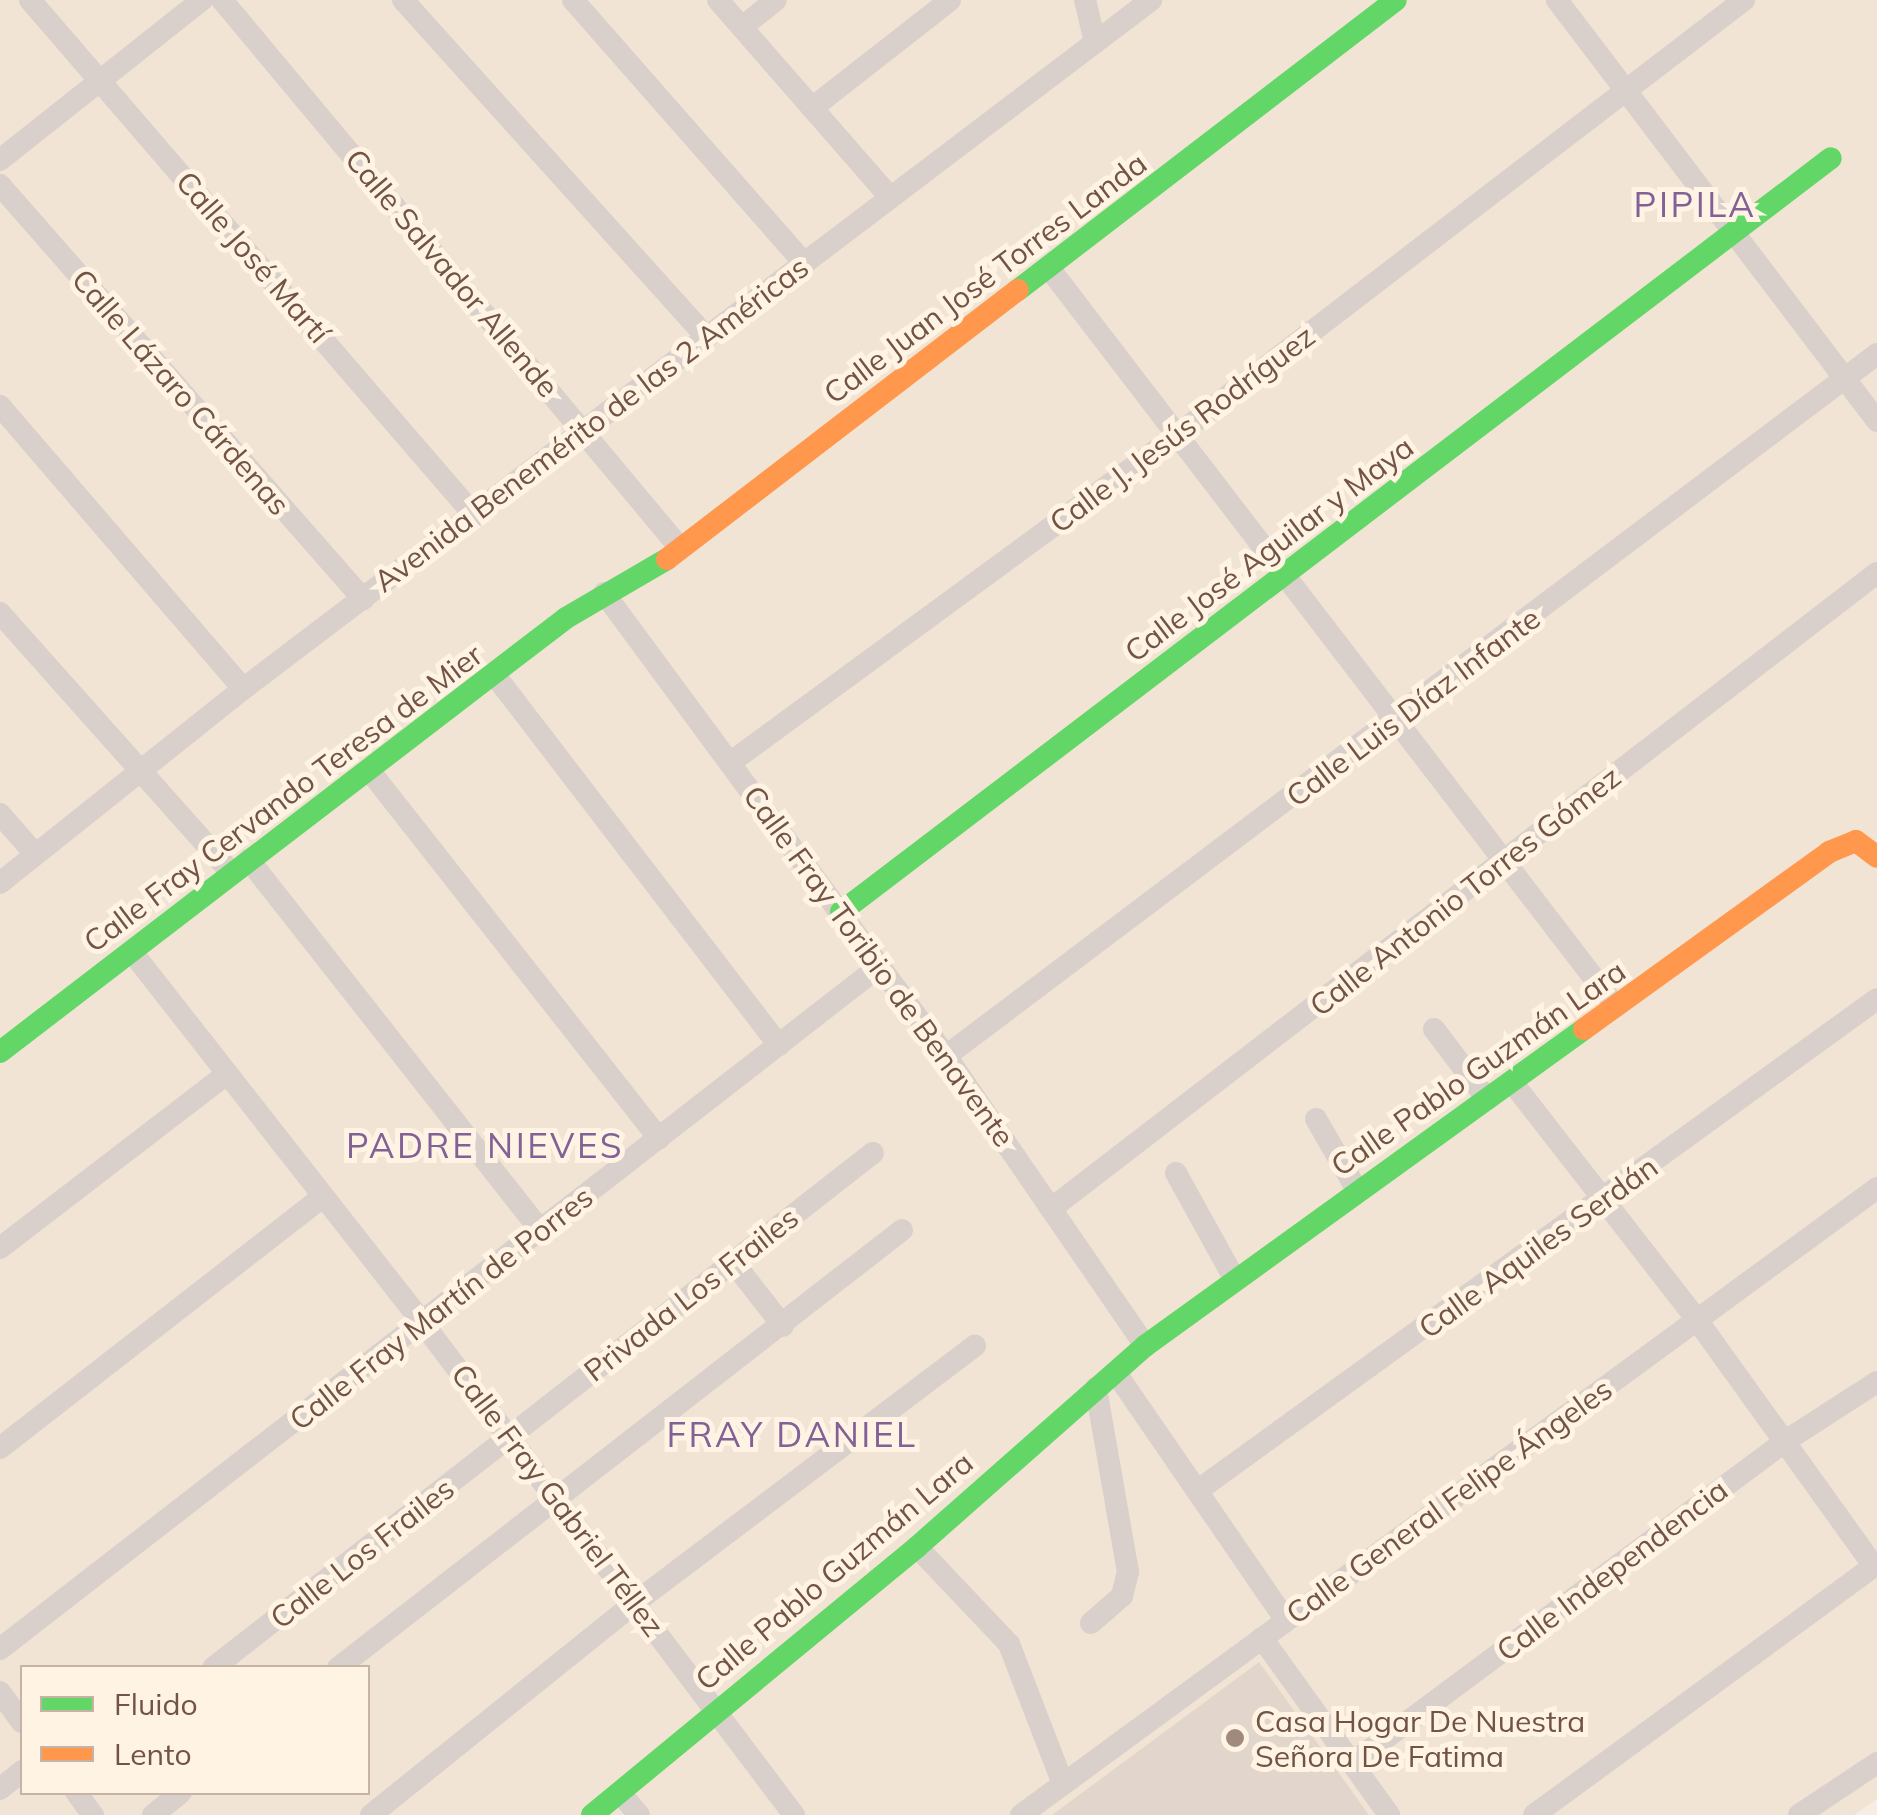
<!DOCTYPE html>
<html>
<head>
<meta charset="utf-8">
<style>
  body { margin:0 }
  #map { position:relative; width:1877px; height:1815px; overflow:hidden; background:#f6eee4; font-family:Mulish,sans-serif }
  div>[style] { position:absolute }
  [style*='--x'] { left:calc(var(--x)*1px); top:calc(var(--y)*1px); width:calc(var(--w)*1px); rotate:calc(var(--a)*1deg) }
  .residential>* { inset:0; background:#f2e4d4 }
  .building>* { inset:0; background:#e2d6cc }
  .street>* { height:22px; margin:-11px; padding:0 11px; transform-origin:11px; border-radius:11px; background:#d9cfcb }
  .fast>* { height:22px; margin:-11px; padding:0 11px; transform-origin:11px; border-radius:11px; background:#63d668 }
  .slow>* { height:22px; margin:-11px; padding:0 11px; transform-origin:11px; border-radius:11px; background:#ff974d }
  .dots>* { width:28px; height:28px; translate:-50% -50%; box-sizing:border-box; border:5px solid #fff3e4; border-radius:50% }
  span { translate:-50% -50%; white-space:nowrap; text-align:center; line-height:1.15; -webkit-text-stroke:10px #fff3e4; paint-order:stroke }
  .street-label { font-size:30px; color:#725446 }
  .poi-label { font-size:30px; color:#725446 }
  .left { translate:0 -50%; text-align:left }
  .quarter-label { font-size:35px; color:#826196; letter-spacing:2.5px }
  .legend { position:absolute; left:20px; top:1665px; width:350px; height:130px; box-sizing:border-box; background:#fff3e4; border:2px solid #c7b3a5; margin:0; padding:12px 18px; list-style:none; font-size:30px; color:#725446 }
  .legend li { display:flex; align-items:center; gap:20px; height:50px }
  .legend b { width:50px; border:2px solid #c7b3a5 }
</style>
</head>
<body>
<div id="map">
  <div class="residential">
    <div style="clip-path:polygon(evenodd,0 0,1877px 0,1877px 1799px,1854px 1815px,0 1815px,0 0,22px 1668px,368px 1668px,368px 1792px,22px 1792px,22px 1668px)"></div>
  </div>
  <div class="building">
    <div style="clip-path:polygon(1259px 1662px,1369px 1815px,1052px 1815px)"></div>
  </div>
  <div class="street">
    <div style="--x:30;--y:0;--w:681;--a:49.23"></div>
    <div style="--x:222;--y:0;--w:714;--a:50.11"></div>
    <div style="--x:403;--y:0;--w:453;--a:48"></div>
    <div style="--x:573;--y:0;--w:349;--a:48.7"></div>
    <div style="--x:718;--y:0;--w:260;--a:48.9"></div>
    <div style="--x:1085;--y:0;--w:43;--a:76.6"></div>
    <div style="--x:1557;--y:0;--w:529;--a:52.76"></div>
    <div style="--x:742;--y:27;--w:43;--a:-38.5"></div>
    <div style="--x:812;--y:108;--w:175;--a:-38"></div>
    <div style="--x:0;--y:160;--w:258;--a:-38.4"></div>
    <div style="--x:0;--y:185;--w:551;--a:48.76"></div>
    <div style="--x:1049;--y:268;--w:931;--a:52.5"></div>
    <div style="--x:0;--y:406;--w:373;--a:49.3"></div>
    <div style="--x:604;--y:593;--w:576;--a:53.55"></div>
    <div style="--x:946;--y:1056;--w:352;--a:55.5"></div>
    <div style="--x:0;--y:613;--w:348;--a:48.3"></div>
    <div style="--x:494;--y:674;--w:468;--a:52.5"></div>
    <div style="--x:731;--y:762;--w:553;--a:-36.25"></div>
    <div style="--x:1177;--y:435;--w:715;--a:-37.5"></div>
    <div style="--x:369;--y:770;--w:469;--a:51.8"></div>
    <div style="--x:0;--y:814;--w:53;--a:48.8"></div>
    <div style="--x:249;--y:860;--w:471;--a:51.8"></div>
    <div style="--x:0;--y:883;--w:311;--a:-38.6"></div>
    <div style="--x:243;--y:689;--w:1140;--a:-37.19"></div>
    <div style="--x:132;--y:952;--w:470;--a:51.9"></div>
    <div style="--x:422;--y:1322;--w:618;--a:52.96"></div>
    <div style="--x:1434;--y:1029;--w:88;--a:52.9"></div>
    <div style="--x:946;--y:1056;--w:1166;--a:-37.02"></div>
    <div style="--x:1512;--y:1082;--w:301;--a:52.1"></div>
    <div style="--x:1697;--y:1320;--w:303;--a:54.3"></div>
    <div style="--x:1316;--y:1119;--w:82;--a:60"></div>
    <div style="--x:1176;--y:1173;--w:122;--a:61.1"></div>
    <div style="--x:1052;--y:1208;--w:1041;--a:-37.59"></div>
    <div style="--x:0;--y:1248;--w:286;--a:-37.5"></div>
    <div style="--x:733;--y:1262;--w:81;--a:52"></div>
    <div style="--x:1116;--y:1373;--w:300;--a:55.5"></div>
    <div style="--x:0;--y:1448;--w:409;--a:-37.9"></div>
    <div style="--x:1197;--y:1491;--w:839;--a:-35.89"></div>
    <div style="--x:917;--y:1547;--w:134;--a:46.5"></div>
    <div style="--x:1009;--y:1644;--w:150;--a:68.9"></div>
    <div style="--x:1091;--y:1623;--w:41;--a:-41.1"></div>
    <div style="--x:1122;--y:1596;--w:25;--a:-76"></div>
    <div style="--x:1128;--y:1572;--w:187;--a:-99.9"></div>
    <div style="--x:1262;--y:1638;--w:218;--a:54.3"></div>
    <div style="--x:0;--y:1649;--w:1114;--a:-37.82"></div>
    <div style="--x:213;--y:1668;--w:837;--a:-37.97"></div>
    <div style="--x:338;--y:1668;--w:714;--a:-37.83"></div>
    <div style="--x:0;--y:1692;--w:37;--a:54"></div>
    <div style="--x:1352;--y:1763;--w:542;--a:-36.59"></div>
    <div style="--x:1787;--y:1440;--w:107;--a:-32.8"></div>
    <div style="--x:0;--y:1789;--w:28;--a:-39"></div>
    <div style="--x:76;--y:1792;--w:29;--a:54"></div>
    <div style="--x:620;--y:1793;--w:29;--a:49"></div>
    <div style="--x:153;--y:1815;--w:36;--a:-39"></div>
    <div style="--x:371;--y:1815;--w:340;--a:-38.8"></div>
    <div style="--x:636;--y:1602;--w:425;--a:-37.1"></div>
    <div style="--x:1021;--y:1815;--w:1061;--a:-36.22"></div>
    <div style="--x:1534;--y:1815;--w:425;--a:-36.2"></div>
    <div style="--x:1799;--y:1815;--w:94;--a:-33.7"></div>
  </div>
  <div class="fast">
    <div style="--x:1018;--y:290;--w:476;--a:-37.5"></div>
    <div style="--x:841;--y:912;--w:1244;--a:-37.29"></div>
    <div style="--x:0;--y:1052;--w:713;--a:-37.48"></div>
    <div style="--x:566;--y:618;--w:117;--a:-30.3"></div>
    <div style="--x:592;--y:1815;--w:421;--a:-39.5"></div>
    <div style="--x:917;--y:1547;--w:304;--a:-41.4"></div>
    <div style="--x:1145;--y:1346;--w:541;--a:-35.83"></div>
  </div>
  <div class="slow">
    <div style="--x:667;--y:559;--w:442;--a:-37.5"></div>
    <div style="--x:1584;--y:1029;--w:302;--a:-35.8"></div>
    <div style="--x:1829;--y:852;--w:29;--a:-22"></div>
    <div style="--x:1856;--y:841;--w:26;--a:37"></div>
  </div>
  <div class="dots">
    <div style="left:1235px;top:1738px;background:#a08a7d"></div>
  </div>
  <div class="street-label">
    <span style="left:253px;top:257px;rotate:49deg">Calle José Martí</span>
    <span style="left:452px;top:273px;rotate:50deg">Calle Salvador Allende</span>
    <span style="left:985px;top:278px;rotate:-37deg">Calle Juan José Torres Landa</span>
    <span style="left:181px;top:392px;rotate:49deg">Calle Lázaro Cárdenas</span>
    <span style="left:591px;top:424px;rotate:-37deg">Avenida Benemérito de las 2 Américas</span>
    <span style="left:1182px;top:429px;rotate:-37deg">Calle J. Jesús Rodríguez</span>
    <span style="left:1269px;top:549px;rotate:-37deg">Calle José Aguilar y Maya</span>
    <span style="left:1413px;top:707px;rotate:-37deg">Calle Luis Díaz Infante</span>
    <span style="left:283px;top:798px;rotate:-37deg">Calle Fray Cervando Teresa de Mier</span>
    <span style="left:1465px;top:891px;rotate:-38deg">Calle Antonio Torres Gómez</span>
    <span style="left:879px;top:966px;rotate:54deg">Calle Fray Toribio de Benavente</span>
    <span style="left:1478px;top:1068px;rotate:-35deg">Calle Pablo Guzmán Lara</span>
    <span style="left:1538px;top:1247px;rotate:-36deg">Calle Aquiles Serdán</span>
    <span style="left:691px;top:1294px;rotate:-38deg">Privada Los Frailes</span>
    <span style="left:441px;top:1308px;rotate:-38deg">Calle Fray Martín de Porres</span>
    <span style="left:558px;top:1500px;rotate:53deg">Calle Fray Gabriel Téllez</span>
    <span style="left:1449px;top:1501px;rotate:-36deg">Calle General Felipe Ángeles</span>
    <span style="left:362px;top:1553px;rotate:-38deg">Calle Los Frailes</span>
    <span style="left:1612px;top:1570px;rotate:-37deg">Calle Independencia</span>
    <span style="left:834px;top:1571px;rotate:-40deg">Calle Pablo Guzmán Lara</span>
  </div>
  <div class="poi-label">
    <span class="left" style="left:1255px;top:1738px">Casa Hogar De Nuestra<br>Señora De Fatima</span>
  </div>
  <div class="quarter-label">
    <span style="left:1695px;top:204px">PIPILA</span>
    <span style="left:485px;top:1145px">PADRE NIEVES</span>
    <span style="left:792px;top:1434px">FRAY DANIEL</span>
  </div>
  <ul class="legend">
  <li><b style="height:12px;background:#63d668"></b>Fluido</li>
  <li><b style="height:12px;background:#ff974d"></b>Lento</li>
  </ul>
</div>
</body>
</html>
